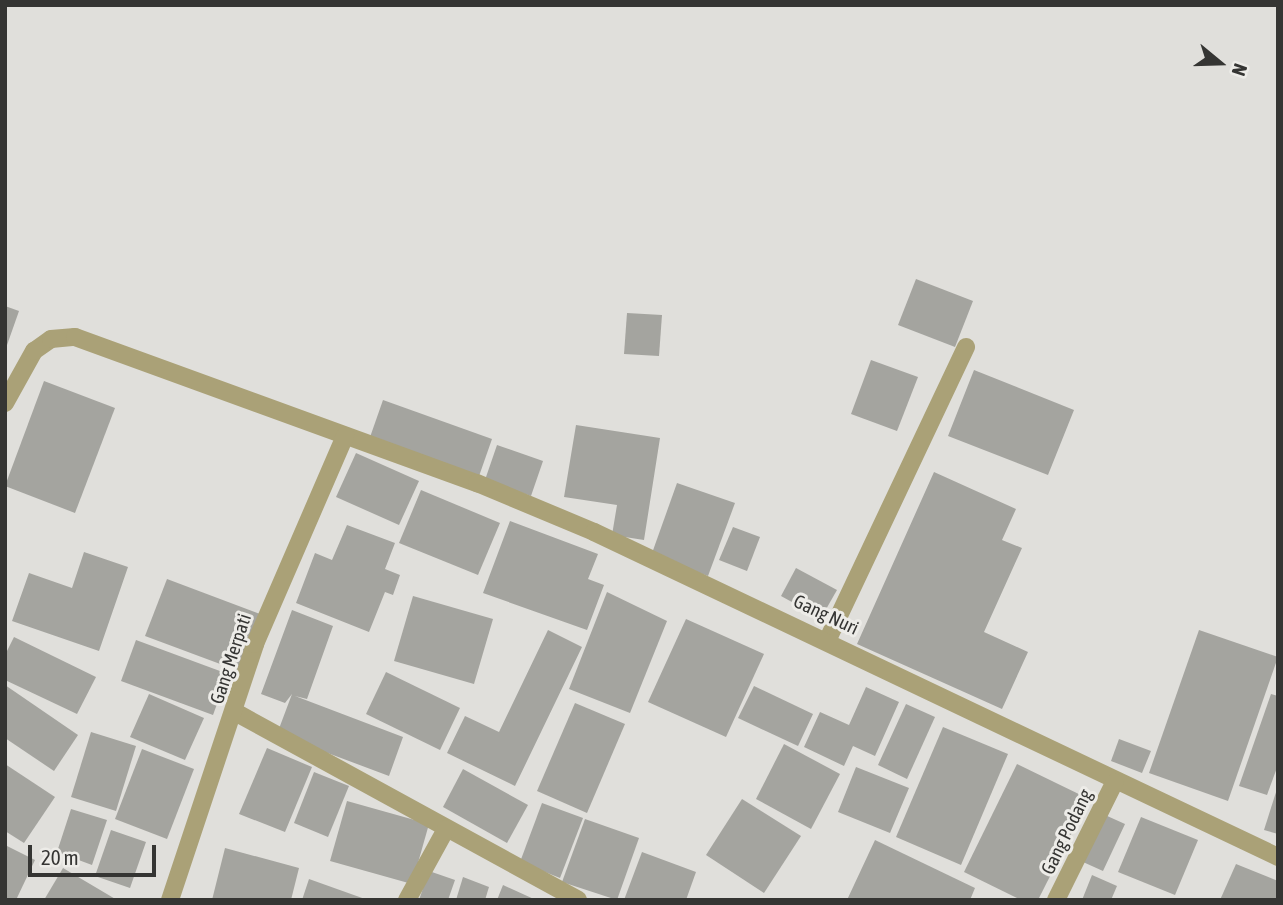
<!DOCTYPE html>
<html>
<head>
<meta charset="utf-8">
<style>
  body { margin:0 }
  #map { position:relative; width:1283px; height:905px; overflow:hidden; background:#e0dfdb; font-family:"Asap Condensed",sans-serif }
  div>[style] { position:absolute }
  [style*='--x'] { left:calc(var(--x)*1px); top:calc(var(--y)*1px); width:calc(var(--w)*1px); rotate:calc(var(--a)*1deg) }
  .building>* { inset:0; background:#a4a49f }
  .service>* { height:18px; margin:-9px; padding:0 9px; transform-origin:9px; border-radius:9px; background:#aaa177 }
  .minor>* { height:18px; margin:-9px; padding:0 9px; transform-origin:9px; border-radius:9px; background:#aaa177 }
  span { translate:-50% -50%; white-space:nowrap; text-align:center; line-height:1.15; -webkit-text-stroke:6px #edece8; paint-order:stroke }
  .street-label { font-size:19px; color:#353533 }
  .frame { position:absolute; inset:0; border:7px solid #353533; pointer-events:none }
  .north { position:absolute; left:1185px; top:28px; width:70px; height:70px; -webkit-text-stroke:5px #edece8; paint-order:stroke; rotate:109deg; font-size:19px; font-weight:700; line-height:28px; text-align:center; color:#353533 }
  .north::after { content:''; display:block; margin:auto; width:24px; height:32px; background:#353533; clip-path:polygon(50% 0,100% 100%,50% 72%,0 100%) }
  .scale { position:absolute; left:28px; top:845px; width:128px; height:32px; box-sizing:border-box; border:4px solid #353533; border-top:0; padding-left:9px; font-size:21px; line-height:24px; white-space:nowrap; color:#353533; -webkit-text-stroke:5px #edece8; paint-order:stroke }
</style>
</head>
<body>
<div id="map">
  <div class="building">
    <div style="clip-path:polygon(916px 279px,973px 301px,955px 347px,898px 325px)"></div>
    <div style="clip-path:polygon(5px 306px,19px 311px,6px 348px,5px 348px)"></div>
    <div style="clip-path:polygon(627px 313px,662px 315px,659px 356px,624px 354px)"></div>
    <div style="clip-path:polygon(871px 360px,918px 377px,897px 431px,851px 414px)"></div>
    <div style="clip-path:polygon(974px 370px,1074px 410px,1048px 475px,948px 436px)"></div>
    <div style="clip-path:polygon(44px 381px,115px 408px,75px 513px,5px 486px)"></div>
    <div style="clip-path:polygon(383px 400px,492px 439px,478px 479px,369px 440px)"></div>
    <div style="clip-path:polygon(576px 425px,660px 438px,644px 540px,612px 535px,617px 505px,564px 497px)"></div>
    <div style="clip-path:polygon(497px 445px,543px 461px,531px 496px,485px 480px)"></div>
    <div style="clip-path:polygon(356px 453px,419px 481px,399px 525px,336px 497px)"></div>
    <div style="clip-path:polygon(934px 472px,1016px 509px,1002px 540px,1022px 548px,984px 632px,1028px 652px,1002px 709px,857px 644px)"></div>
    <div style="clip-path:polygon(677px 483px,735px 503px,708px 576px,651px 556px)"></div>
    <div style="clip-path:polygon(421px 490px,500px 523px,478px 575px,399px 543px)"></div>
    <div style="clip-path:polygon(510px 521px,598px 554px,588px 579px,604px 585px,587px 630px,483px 593px)"></div>
    <div style="clip-path:polygon(347px 525px,395px 543px,385px 569px,400px 575px,393px 595px,385px 592px,369px 632px,296px 603px,315px 553px,332px 560px)"></div>
    <div style="clip-path:polygon(733px 527px,760px 537px,747px 571px,719px 560px)"></div>
    <div style="clip-path:polygon(84px 552px,128px 567px,99px 651px,12px 621px,29px 573px,72px 588px)"></div>
    <div style="clip-path:polygon(796px 568px,837px 590px,821px 618px,781px 596px)"></div>
    <div style="clip-path:polygon(167px 579px,260px 614px,239px 671px,145px 636px)"></div>
    <div style="clip-path:polygon(607px 592px,667px 621px,630px 713px,569px 689px)"></div>
    <div style="clip-path:polygon(413px 596px,493px 619px,474px 684px,394px 661px)"></div>
    <div style="clip-path:polygon(292px 610px,333px 626px,307px 699px,295px 696px,403px 737px,389px 776px,277px 734px,292px 694px,285px 703px,261px 694px)"></div>
    <div style="clip-path:polygon(686px 619px,764px 654px,726px 737px,648px 702px)"></div>
    <div style="clip-path:polygon(548px 630px,582px 647px,515px 786px,447px 753px,465px 716px,499px 732px)"></div>
    <div style="clip-path:polygon(1199px 630px,1278px 657px,1228px 801px,1149px 773px)"></div>
    <div style="clip-path:polygon(14px 637px,96px 677px,77px 714px,5px 680px,5px 655px)"></div>
    <div style="clip-path:polygon(136px 640px,228px 674px,213px 715px,121px 681px)"></div>
    <div style="clip-path:polygon(386px 672px,460px 708px,440px 750px,366px 714px)"></div>
    <div style="clip-path:polygon(5px 685px,78px 735px,54px 771px,5px 738px)"></div>
    <div style="clip-path:polygon(754px 686px,813px 714px,798px 746px,738px 718px)"></div>
    <div style="clip-path:polygon(866px 687px,899px 702px,875px 756px,853px 746px,844px 766px,804px 747px,820px 712px,849px 725px)"></div>
    <div style="clip-path:polygon(149px 694px,204px 718px,185px 760px,130px 737px)"></div>
    <div style="clip-path:polygon(1271px 694px,1278px 696px,1278px 765px,1267px 795px,1239px 786px)"></div>
    <div style="clip-path:polygon(575px 703px,625px 724px,587px 813px,537px 791px)"></div>
    <div style="clip-path:polygon(906px 704px,935px 717px,907px 779px,878px 765px)"></div>
    <div style="clip-path:polygon(943px 727px,1008px 754px,961px 865px,896px 837px)"></div>
    <div style="clip-path:polygon(91px 732px,136px 746px,116px 811px,71px 797px)"></div>
    <div style="clip-path:polygon(1119px 739px,1151px 751px,1142px 773px,1111px 761px)"></div>
    <div style="clip-path:polygon(784px 744px,840px 774px,811px 829px,756px 799px)"></div>
    <div style="clip-path:polygon(267px 748px,312px 767px,285px 832px,239px 814px)"></div>
    <div style="clip-path:polygon(142px 749px,194px 769px,167px 839px,115px 819px)"></div>
    <div style="clip-path:polygon(5px 764px,55px 797px,24px 843px,5px 831px)"></div>
    <div style="clip-path:polygon(1017px 764px,1089px 799px,1038px 900px,1021px 900px,964px 872px)"></div>
    <div style="clip-path:polygon(856px 767px,909px 788px,890px 833px,838px 812px)"></div>
    <div style="clip-path:polygon(463px 769px,528px 805px,507px 843px,443px 807px)"></div>
    <div style="clip-path:polygon(314px 772px,349px 786px,328px 837px,294px 823px)"></div>
    <div style="clip-path:polygon(1277px 789px,1278px 789px,1278px 834px,1264px 830px)"></div>
    <div style="clip-path:polygon(742px 799px,801px 836px,764px 893px,706px 855px)"></div>
    <div style="clip-path:polygon(347px 801px,429px 824px,412px 884px,330px 861px)"></div>
    <div style="clip-path:polygon(542px 803px,583px 818px,560px 878px,520px 862px)"></div>
    <div style="clip-path:polygon(71px 809px,107px 820px,92px 865px,57px 852px)"></div>
    <div style="clip-path:polygon(1105px 815px,1125px 824px,1103px 871px,1083px 862px)"></div>
    <div style="clip-path:polygon(1141px 817px,1198px 840px,1175px 895px,1118px 872px)"></div>
    <div style="clip-path:polygon(585px 819px,639px 838px,617px 900px,562px 882px)"></div>
    <div style="clip-path:polygon(111px 830px,146px 842px,130px 888px,95px 876px)"></div>
    <div style="clip-path:polygon(875px 840px,975px 888px,970px 900px,847px 900px)"></div>
    <div style="clip-path:polygon(5px 845px,35px 860px,16px 900px,5px 900px)"></div>
    <div style="clip-path:polygon(225px 848px,299px 868px,291px 900px,212px 900px)"></div>
    <div style="clip-path:polygon(642px 852px,696px 872px,686px 900px,624px 900px)"></div>
    <div style="clip-path:polygon(1236px 864px,1278px 881px,1278px 900px,1220px 900px)"></div>
    <div style="clip-path:polygon(63px 868px,117px 900px,44px 900px)"></div>
    <div style="clip-path:polygon(429px 871px,455px 880px,448px 900px,419px 900px)"></div>
    <div style="clip-path:polygon(1092px 875px,1117px 886px,1111px 900px,1082px 900px)"></div>
    <div style="clip-path:polygon(463px 877px,489px 887px,485px 900px,456px 900px)"></div>
    <div style="clip-path:polygon(309px 879px,365px 899px,365px 900px,302px 900px)"></div>
    <div style="clip-path:polygon(503px 885px,536px 900px,497px 900px)"></div>
  </div>
  <div class="service">
    <div style="--x:828;--y:639;--w:323;--a:-64.7"></div>
  </div>
  <div class="minor">
    <div style="--x:5;--y:403;--w:60;--a:-60.9"></div>
    <div style="--x:34;--y:351;--w:21;--a:-35"></div>
    <div style="--x:51;--y:339;--w:24;--a:-5"></div>
    <div style="--x:75;--y:337;--w:428;--a:20"></div>
    <div style="--x:477;--y:483;--w:127;--a:22.7"></div>
    <div style="--x:594;--y:532;--w:757;--a:25.41"></div>
    <div style="--x:235;--y:712;--w:391;--a:28.7"></div>
    <div style="--x:170;--y:900;--w:270;--a:-71.6"></div>
    <div style="--x:255;--y:644;--w:227;--a:-66.6"></div>
    <div style="--x:407;--y:900;--w:81;--a:-61.2"></div>
    <div style="--x:1056;--y:900;--w:131;--a:-63.6"></div>
  </div>
  <div class="street-label">
    <span style="left:826px;top:615px;rotate:25deg">Gang Nuri</span>
    <span style="left:231px;top:659px;rotate:-72deg">Gang Merpati</span>
    <span style="left:1067px;top:832px;rotate:-64deg">Gang Podang</span>
  </div>
  <div class="frame"></div>
  <div class="north">N</div>
  <div class="scale">20 m</div>
</div>
</body>
</html>
